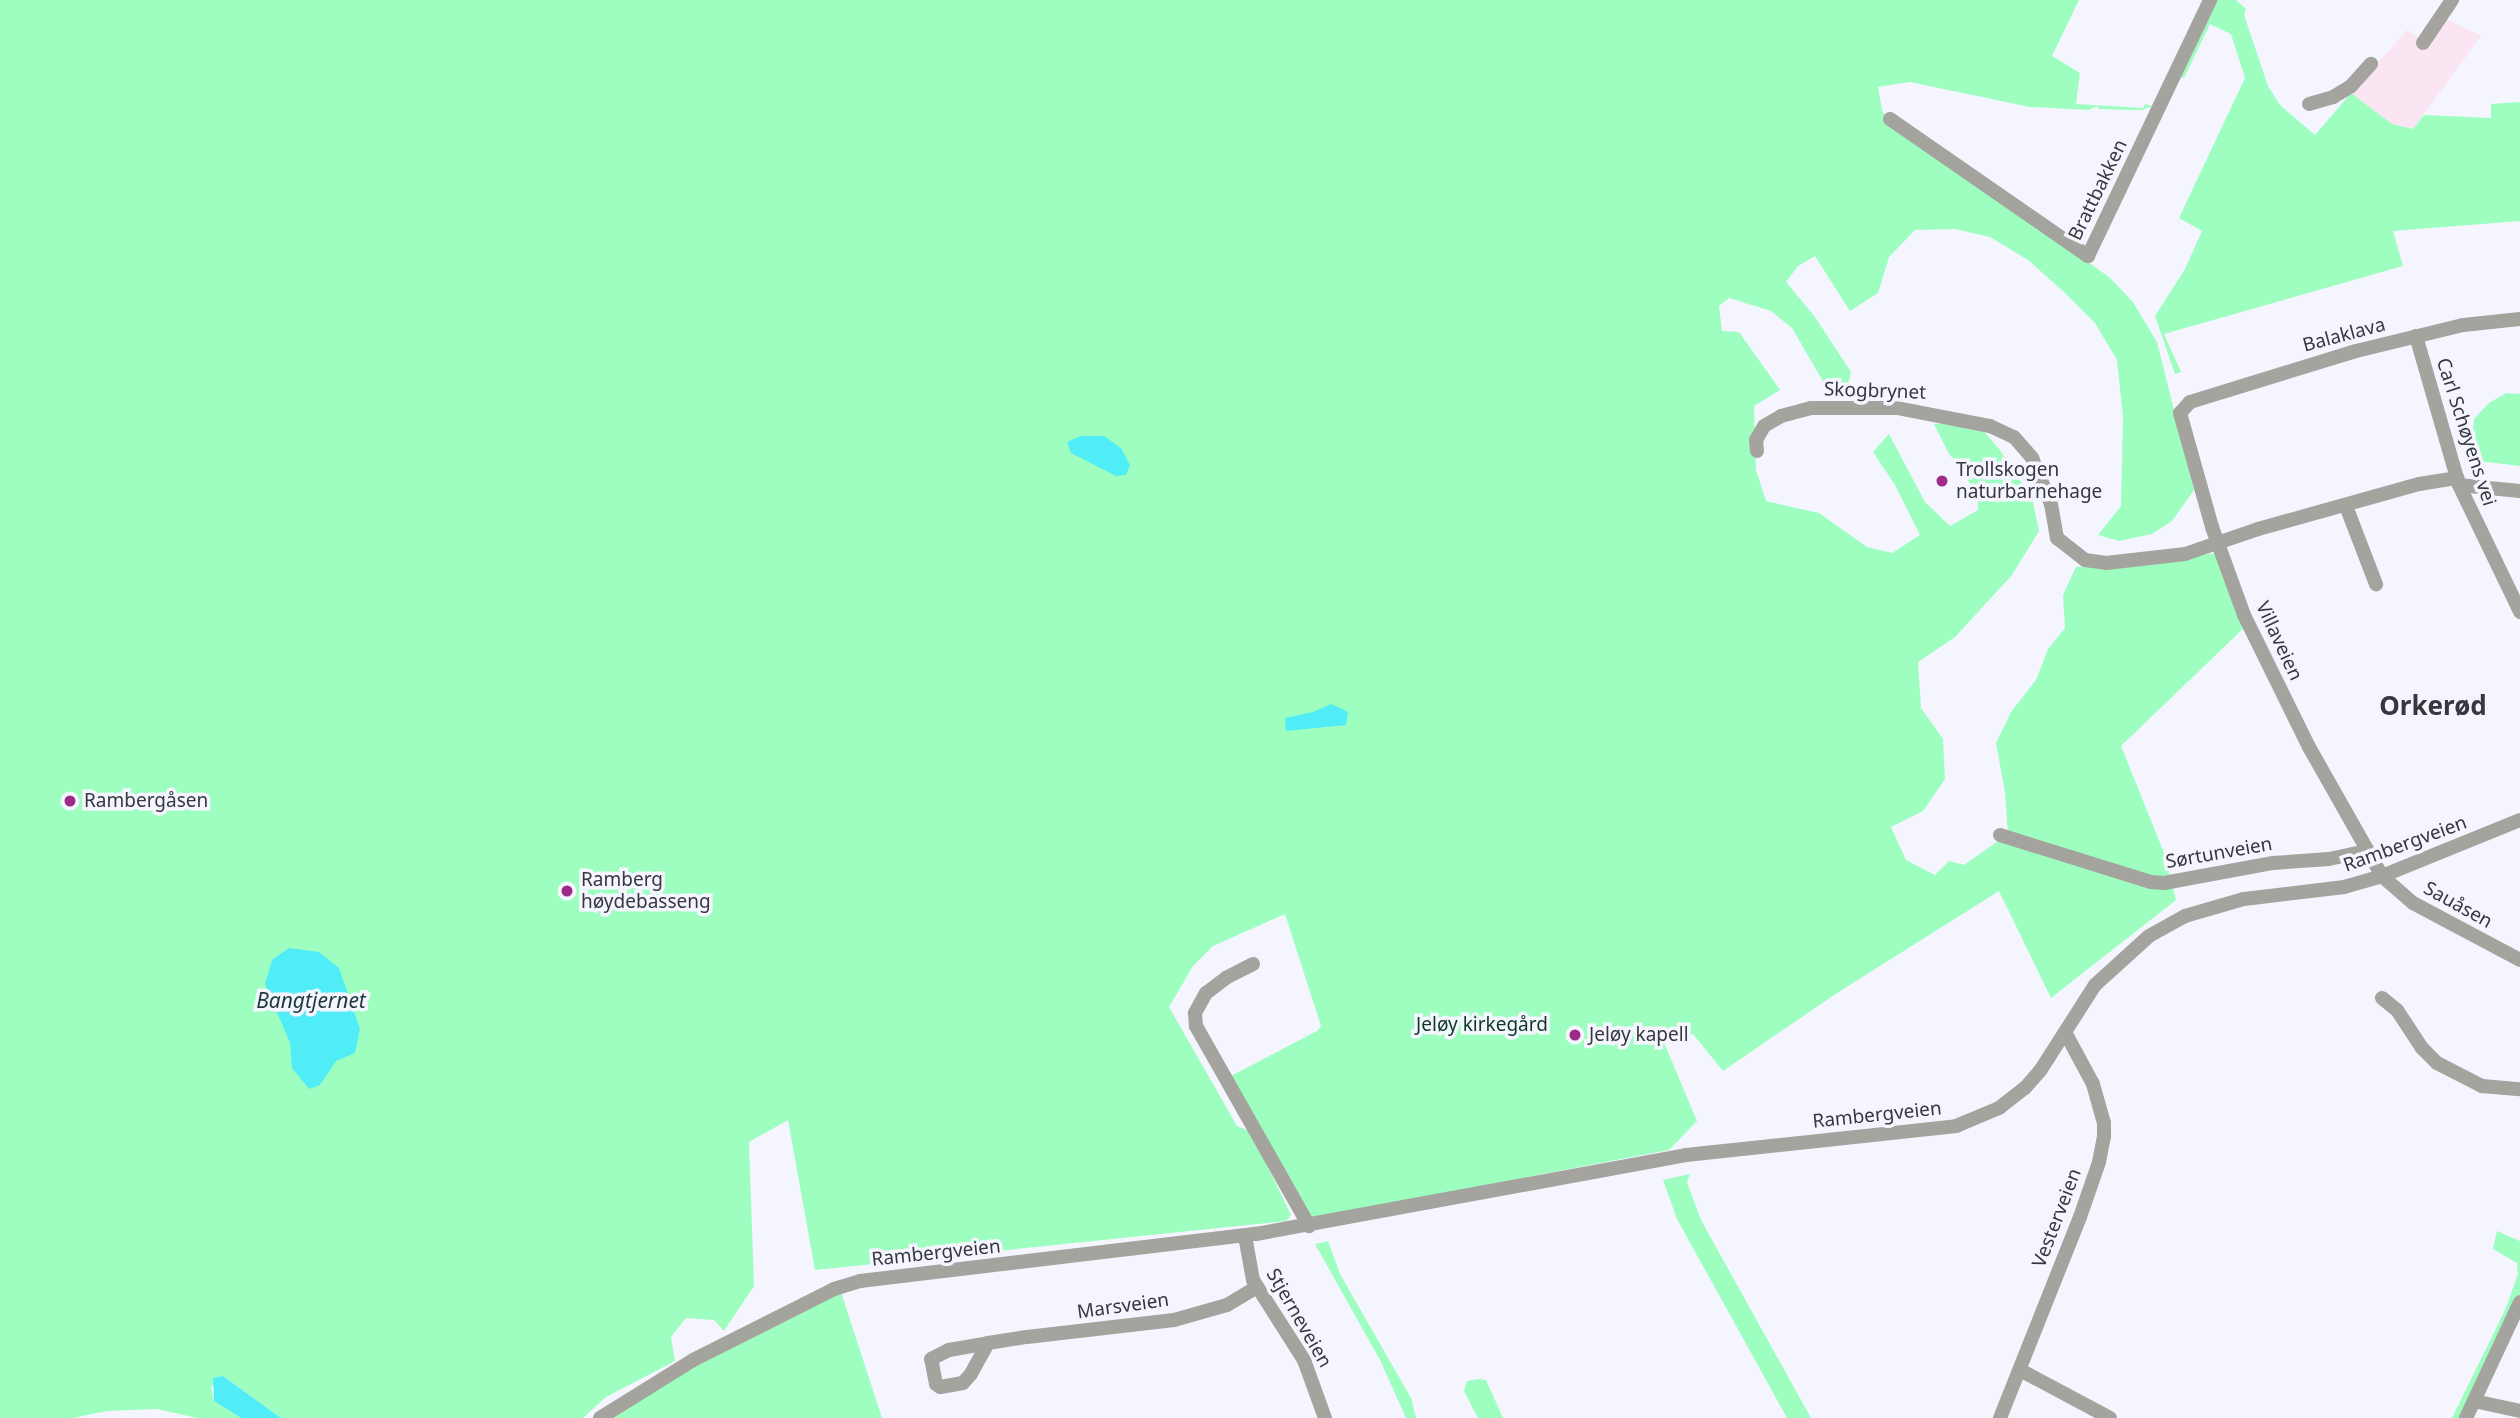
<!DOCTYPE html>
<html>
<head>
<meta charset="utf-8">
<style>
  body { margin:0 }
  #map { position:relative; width:2520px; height:1418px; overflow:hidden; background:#f4f5ff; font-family:"Noto Sans",sans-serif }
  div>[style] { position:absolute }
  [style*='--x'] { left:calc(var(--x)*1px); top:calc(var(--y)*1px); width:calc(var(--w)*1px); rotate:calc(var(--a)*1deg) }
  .commercial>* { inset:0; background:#fbe5f2 }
  .green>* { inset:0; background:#9dfec0 }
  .water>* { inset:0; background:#51edf7 }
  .street>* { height:14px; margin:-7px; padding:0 7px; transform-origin:7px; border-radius:7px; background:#a5a39e }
  .dots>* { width:19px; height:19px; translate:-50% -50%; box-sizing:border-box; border:4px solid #f4f5ff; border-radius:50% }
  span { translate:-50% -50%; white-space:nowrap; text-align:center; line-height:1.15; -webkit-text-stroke:7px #f4f5ff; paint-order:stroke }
  .street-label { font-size:19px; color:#37383c }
  .poi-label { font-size:19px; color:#37383c }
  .left { translate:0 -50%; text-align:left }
  .park-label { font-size:19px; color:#0e3821 }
  .water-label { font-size:21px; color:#1f393b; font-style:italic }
  .district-label { font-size:26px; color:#37383c; font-weight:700 }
</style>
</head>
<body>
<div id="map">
  <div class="commercial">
    <div style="clip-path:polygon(2447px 19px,2481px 36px,2413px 129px,2392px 124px,2351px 93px,2407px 30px,2430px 44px)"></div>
  </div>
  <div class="green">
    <div style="clip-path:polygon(0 0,2079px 0,2052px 56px,2080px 73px,2076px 104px,2143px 108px,2145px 104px,2153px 106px,2142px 110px,2131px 110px,2099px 109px,2097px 106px,2089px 110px,2030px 107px,1910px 82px,1878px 87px,1882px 110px,1886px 118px,2109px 277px,2133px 302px,2157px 342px,2194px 490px,2172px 521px,2152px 534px,2119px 541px,2098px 535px,2121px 506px,2123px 417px,2117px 360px,2095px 323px,2064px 292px,2028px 260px,1990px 237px,1955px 229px,1915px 230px,1889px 257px,1878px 293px,1850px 311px,1815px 256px,1798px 266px,1786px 282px,1815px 317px,1851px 372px,1847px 390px,1828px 390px,1792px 328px,1771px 311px,1729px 298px,1719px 306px,1722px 331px,1739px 332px,1780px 390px,1754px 406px,1756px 470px,1766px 501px,1819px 513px,1867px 547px,1892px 553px,1920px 535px,1895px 485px,1873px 452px,1889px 434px,1925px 502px,1950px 526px,1978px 510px,1977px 493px,1948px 452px,1934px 424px,1957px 422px,1977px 423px,1999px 449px,2032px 498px,2039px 531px,2012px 575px,1955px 637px,1918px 662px,1921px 708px,1943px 739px,1945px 779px,1923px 811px,1891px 827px,1906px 860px,1935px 875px,1949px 861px,1964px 865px,2008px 834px,2005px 792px,1996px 743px,2011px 712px,2036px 680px,2048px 649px,2065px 628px,2063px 595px,2076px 567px,2219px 553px,2249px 623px,2121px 746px,2164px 853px,2176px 900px,2051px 998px,1999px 891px,1837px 993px,1723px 1071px,1693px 1034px,1663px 1040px,1697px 1121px,1669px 1150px,1312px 1218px,1227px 1078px,1317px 1031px,1321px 1026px,1285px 914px,1213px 946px,1193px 966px,1169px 1007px,1237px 1126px,1247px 1130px,1268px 1167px,1291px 1215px,1286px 1221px,815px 1270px,788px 1120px,749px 1142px,754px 1286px,724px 1331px,714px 1320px,686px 1318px,671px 1337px,675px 1361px,606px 1397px,583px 1418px,281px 1418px,223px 1376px,211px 1387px,214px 1401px,241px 1418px,197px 1418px,157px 1409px,107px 1411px,73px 1418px,0 1418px)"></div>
    <div style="clip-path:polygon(2217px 0,2236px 0,2246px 9px,2244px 15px,2268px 86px,2280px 105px,2315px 135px,2351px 93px,2392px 124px,2413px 129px,2424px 115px,2491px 118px,2491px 104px,2520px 102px,2520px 221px,2393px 231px,2403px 266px,2164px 334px,2181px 372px,2175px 374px,2155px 316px,2185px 269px,2202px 231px,2179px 218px,2245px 78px,2231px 34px,2210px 24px,2184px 78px,2180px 76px)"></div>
    <div style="clip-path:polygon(2506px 393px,2520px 394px,2520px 466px,2479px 461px,2471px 446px,2474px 419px,2489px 403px)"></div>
    <div style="clip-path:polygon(1690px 1174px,1687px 1182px,1701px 1220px,1811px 1418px,1787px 1418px,1677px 1219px,1663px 1180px)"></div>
    <div style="clip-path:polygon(2497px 1231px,2520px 1241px,2520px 1294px,2461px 1418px,2452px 1418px,2506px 1308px,2518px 1274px,2517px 1263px,2493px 1249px)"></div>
    <div style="clip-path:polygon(1328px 1241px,1340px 1274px,1411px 1398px,1416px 1418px,1406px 1418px,1380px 1360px,1315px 1244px)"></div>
    <div style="clip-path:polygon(841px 1292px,882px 1418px,607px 1418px,671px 1376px)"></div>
    <div style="clip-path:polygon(1479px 1379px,1486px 1380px,1503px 1418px,1478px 1418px,1464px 1391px,1467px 1381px)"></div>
  </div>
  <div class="water">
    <div style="clip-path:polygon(1081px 436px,1104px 436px,1121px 448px,1130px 465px,1126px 475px,1116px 476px,1071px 453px,1067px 442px)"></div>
    <div style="clip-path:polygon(1331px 704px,1348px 712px,1346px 725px,1286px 731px,1285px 718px,1313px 712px)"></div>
    <div style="clip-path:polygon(289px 948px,319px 952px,339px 968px,360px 1029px,355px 1053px,336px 1061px,320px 1085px,309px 1089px,292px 1068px,290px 1043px,265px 984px,272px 960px)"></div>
    <div style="clip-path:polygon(223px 1376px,281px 1418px,241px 1418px,214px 1401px,213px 1378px)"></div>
  </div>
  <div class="street">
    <div style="--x:2423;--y:43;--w:52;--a:-56"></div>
    <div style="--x:2309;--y:104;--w:25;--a:-16"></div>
    <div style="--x:2333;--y:97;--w:21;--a:-31"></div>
    <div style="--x:2351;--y:86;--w:30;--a:-48"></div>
    <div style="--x:1890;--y:119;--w:241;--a:34.7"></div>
    <div style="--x:2088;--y:256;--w:284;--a:-64.5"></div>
    <div style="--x:2520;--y:319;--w:57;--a:174"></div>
    <div style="--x:2463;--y:325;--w:110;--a:166.3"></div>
    <div style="--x:2356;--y:351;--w:174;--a:162.9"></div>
    <div style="--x:2190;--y:402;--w:15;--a:132"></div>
    <div style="--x:2180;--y:413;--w:118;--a:74.3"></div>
    <div style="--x:2212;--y:527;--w:94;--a:70"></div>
    <div style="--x:2244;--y:615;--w:147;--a:63.8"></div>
    <div style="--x:2309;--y:747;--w:148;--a:60.5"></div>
    <div style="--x:2382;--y:876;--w:41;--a:41.1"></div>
    <div style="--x:2413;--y:903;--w:121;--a:28"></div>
    <div style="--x:2416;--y:336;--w:155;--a:73.9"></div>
    <div style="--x:2459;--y:485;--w:141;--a:64.3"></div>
    <div style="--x:1757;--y:451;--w:11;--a:-95"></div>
    <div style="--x:1756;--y:440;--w:16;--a:-60"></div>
    <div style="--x:1764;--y:426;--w:20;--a:-30"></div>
    <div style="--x:1781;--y:416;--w:31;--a:-15"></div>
    <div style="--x:1811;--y:408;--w:86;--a:0"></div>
    <div style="--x:1897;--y:408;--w:95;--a:11"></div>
    <div style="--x:1990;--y:426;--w:26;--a:25"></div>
    <div style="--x:2014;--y:437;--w:28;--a:49"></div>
    <div style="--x:2032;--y:458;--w:50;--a:67.6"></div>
    <div style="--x:2051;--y:504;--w:35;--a:80"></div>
    <div style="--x:2057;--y:538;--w:36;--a:38"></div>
    <div style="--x:2085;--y:560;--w:21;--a:8"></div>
    <div style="--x:2106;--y:563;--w:80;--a:-6.5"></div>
    <div style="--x:2185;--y:554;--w:77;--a:-18.9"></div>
    <div style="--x:2258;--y:529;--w:167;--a:-15.6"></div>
    <div style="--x:2419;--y:484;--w:39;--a:-9"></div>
    <div style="--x:2459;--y:485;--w:61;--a:5.6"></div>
    <div style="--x:2346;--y:506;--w:84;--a:69"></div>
    <div style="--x:2000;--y:835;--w:158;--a:17.3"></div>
    <div style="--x:2151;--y:882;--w:13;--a:4"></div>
    <div style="--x:2164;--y:883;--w:111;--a:-10.4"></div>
    <div style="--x:2273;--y:863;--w:56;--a:-4.1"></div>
    <div style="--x:2329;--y:859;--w:40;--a:-12"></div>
    <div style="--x:1253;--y:964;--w:30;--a:153"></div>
    <div style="--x:1226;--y:978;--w:25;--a:143"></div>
    <div style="--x:1206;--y:993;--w:23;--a:119"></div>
    <div style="--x:1195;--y:1013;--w:13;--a:86"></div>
    <div style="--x:1196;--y:1026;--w:230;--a:60.5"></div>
    <div style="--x:2382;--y:998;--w:19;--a:39"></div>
    <div style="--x:2397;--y:1010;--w:45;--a:56.7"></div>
    <div style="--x:2422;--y:1048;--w:21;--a:45"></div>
    <div style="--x:2437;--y:1063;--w:51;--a:27.1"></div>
    <div style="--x:2482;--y:1086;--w:38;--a:5"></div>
    <div style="--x:1245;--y:1236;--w:45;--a:79.7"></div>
    <div style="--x:1253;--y:1280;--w:95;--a:57.5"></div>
    <div style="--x:1304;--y:1360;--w:62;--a:70.1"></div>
    <div style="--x:988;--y:1343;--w:35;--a:119"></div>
    <div style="--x:971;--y:1374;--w:12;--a:132"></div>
    <div style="--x:963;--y:1383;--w:23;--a:170"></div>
    <div style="--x:940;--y:1387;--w:5;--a:-143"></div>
    <div style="--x:936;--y:1384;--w:25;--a:-101"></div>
    <div style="--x:931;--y:1359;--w:20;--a:-27"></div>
    <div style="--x:949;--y:1350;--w:40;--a:-10"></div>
    <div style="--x:988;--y:1343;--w:39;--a:-9"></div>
    <div style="--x:1027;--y:1337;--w:148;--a:-6.6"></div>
    <div style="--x:1174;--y:1320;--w:55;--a:-15.8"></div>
    <div style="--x:1227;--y:1305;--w:35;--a:-31"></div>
    <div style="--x:2020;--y:1370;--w:102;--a:28.1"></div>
    <div style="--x:2474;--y:1401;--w:47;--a:12.3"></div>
    <div style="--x:600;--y:1418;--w:110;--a:-31.9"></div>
    <div style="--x:693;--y:1360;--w:158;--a:-26.7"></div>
    <div style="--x:834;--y:1289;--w:27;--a:-17"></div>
    <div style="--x:860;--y:1281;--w:399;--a:-6.8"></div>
    <div style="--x:1256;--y:1234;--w:437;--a:-10.4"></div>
    <div style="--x:1686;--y:1155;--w:272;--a:-6.1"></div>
    <div style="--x:1956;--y:1126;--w:47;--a:-22.7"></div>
    <div style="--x:1999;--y:1108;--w:33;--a:-38"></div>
    <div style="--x:2025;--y:1088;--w:23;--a:-49"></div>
    <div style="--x:2040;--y:1071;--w:102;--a:-57.4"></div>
    <div style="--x:2095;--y:985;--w:73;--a:-42.2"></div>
    <div style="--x:2149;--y:936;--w:41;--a:-29.1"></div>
    <div style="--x:2185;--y:916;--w:61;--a:-16.1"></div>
    <div style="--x:2244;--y:899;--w:101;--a:-6.8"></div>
    <div style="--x:2344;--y:887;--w:40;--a:-16"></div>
    <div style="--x:2382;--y:876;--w:149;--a:-22.1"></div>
    <div style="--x:2000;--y:1418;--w:216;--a:-68.3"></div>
    <div style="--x:2080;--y:1217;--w:58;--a:-70.9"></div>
    <div style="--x:2099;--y:1162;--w:26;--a:-79"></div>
    <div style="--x:2104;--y:1136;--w:13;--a:-90"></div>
    <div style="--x:2104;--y:1123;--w:41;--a:-105.8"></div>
    <div style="--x:2093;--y:1084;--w:59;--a:-118.3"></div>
    <div style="--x:2466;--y:1418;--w:128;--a:-65"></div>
  </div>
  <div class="dots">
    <div style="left:1942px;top:481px;background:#9d2a86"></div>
    <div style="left:70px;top:801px;background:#9d2a86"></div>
    <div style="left:567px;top:891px;background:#9d2a86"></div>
    <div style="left:1575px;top:1035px;background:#9d2a86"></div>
  </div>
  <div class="street-label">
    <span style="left:2098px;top:190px;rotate:-64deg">Brattbakken</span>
    <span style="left:2344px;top:335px;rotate:-15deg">Balaklava</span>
    <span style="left:1875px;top:391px;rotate:2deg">Skogbrynet</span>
    <span style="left:2466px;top:432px;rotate:72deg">Carl Schøyens vei</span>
    <span style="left:2279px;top:641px;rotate:65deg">Villaveien</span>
    <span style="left:2405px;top:844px;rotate:-20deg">Rambergveien</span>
    <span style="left:2219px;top:853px;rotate:-10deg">Sørtunveien</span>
    <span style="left:2458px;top:905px;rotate:29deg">Sauåsen</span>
    <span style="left:1877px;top:1115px;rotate:-6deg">Rambergveien</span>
    <span style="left:2057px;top:1218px;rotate:-69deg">Vesterveien</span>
    <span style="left:936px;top:1253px;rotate:-6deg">Rambergveien</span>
    <span style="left:1123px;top:1306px;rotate:-8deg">Marsveien</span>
    <span style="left:1299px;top:1318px;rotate:60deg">Stjerneveien</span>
  </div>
  <div class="poi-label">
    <span class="left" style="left:1956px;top:481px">Trollskogen<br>naturbarnehage</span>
    <span class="left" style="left:84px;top:801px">Rambergåsen</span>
    <span class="left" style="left:581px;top:891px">Ramberg<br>høydebasseng</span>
    <span class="left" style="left:1589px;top:1035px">Jeløy kapell</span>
  </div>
  <div class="park-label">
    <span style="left:1482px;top:1025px">Jeløy kirkegård</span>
  </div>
  <div class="water-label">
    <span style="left:311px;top:1000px">Bangtjernet</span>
  </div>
  <div class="district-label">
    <span style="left:2433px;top:706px">Orkerød</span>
  </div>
</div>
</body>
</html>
